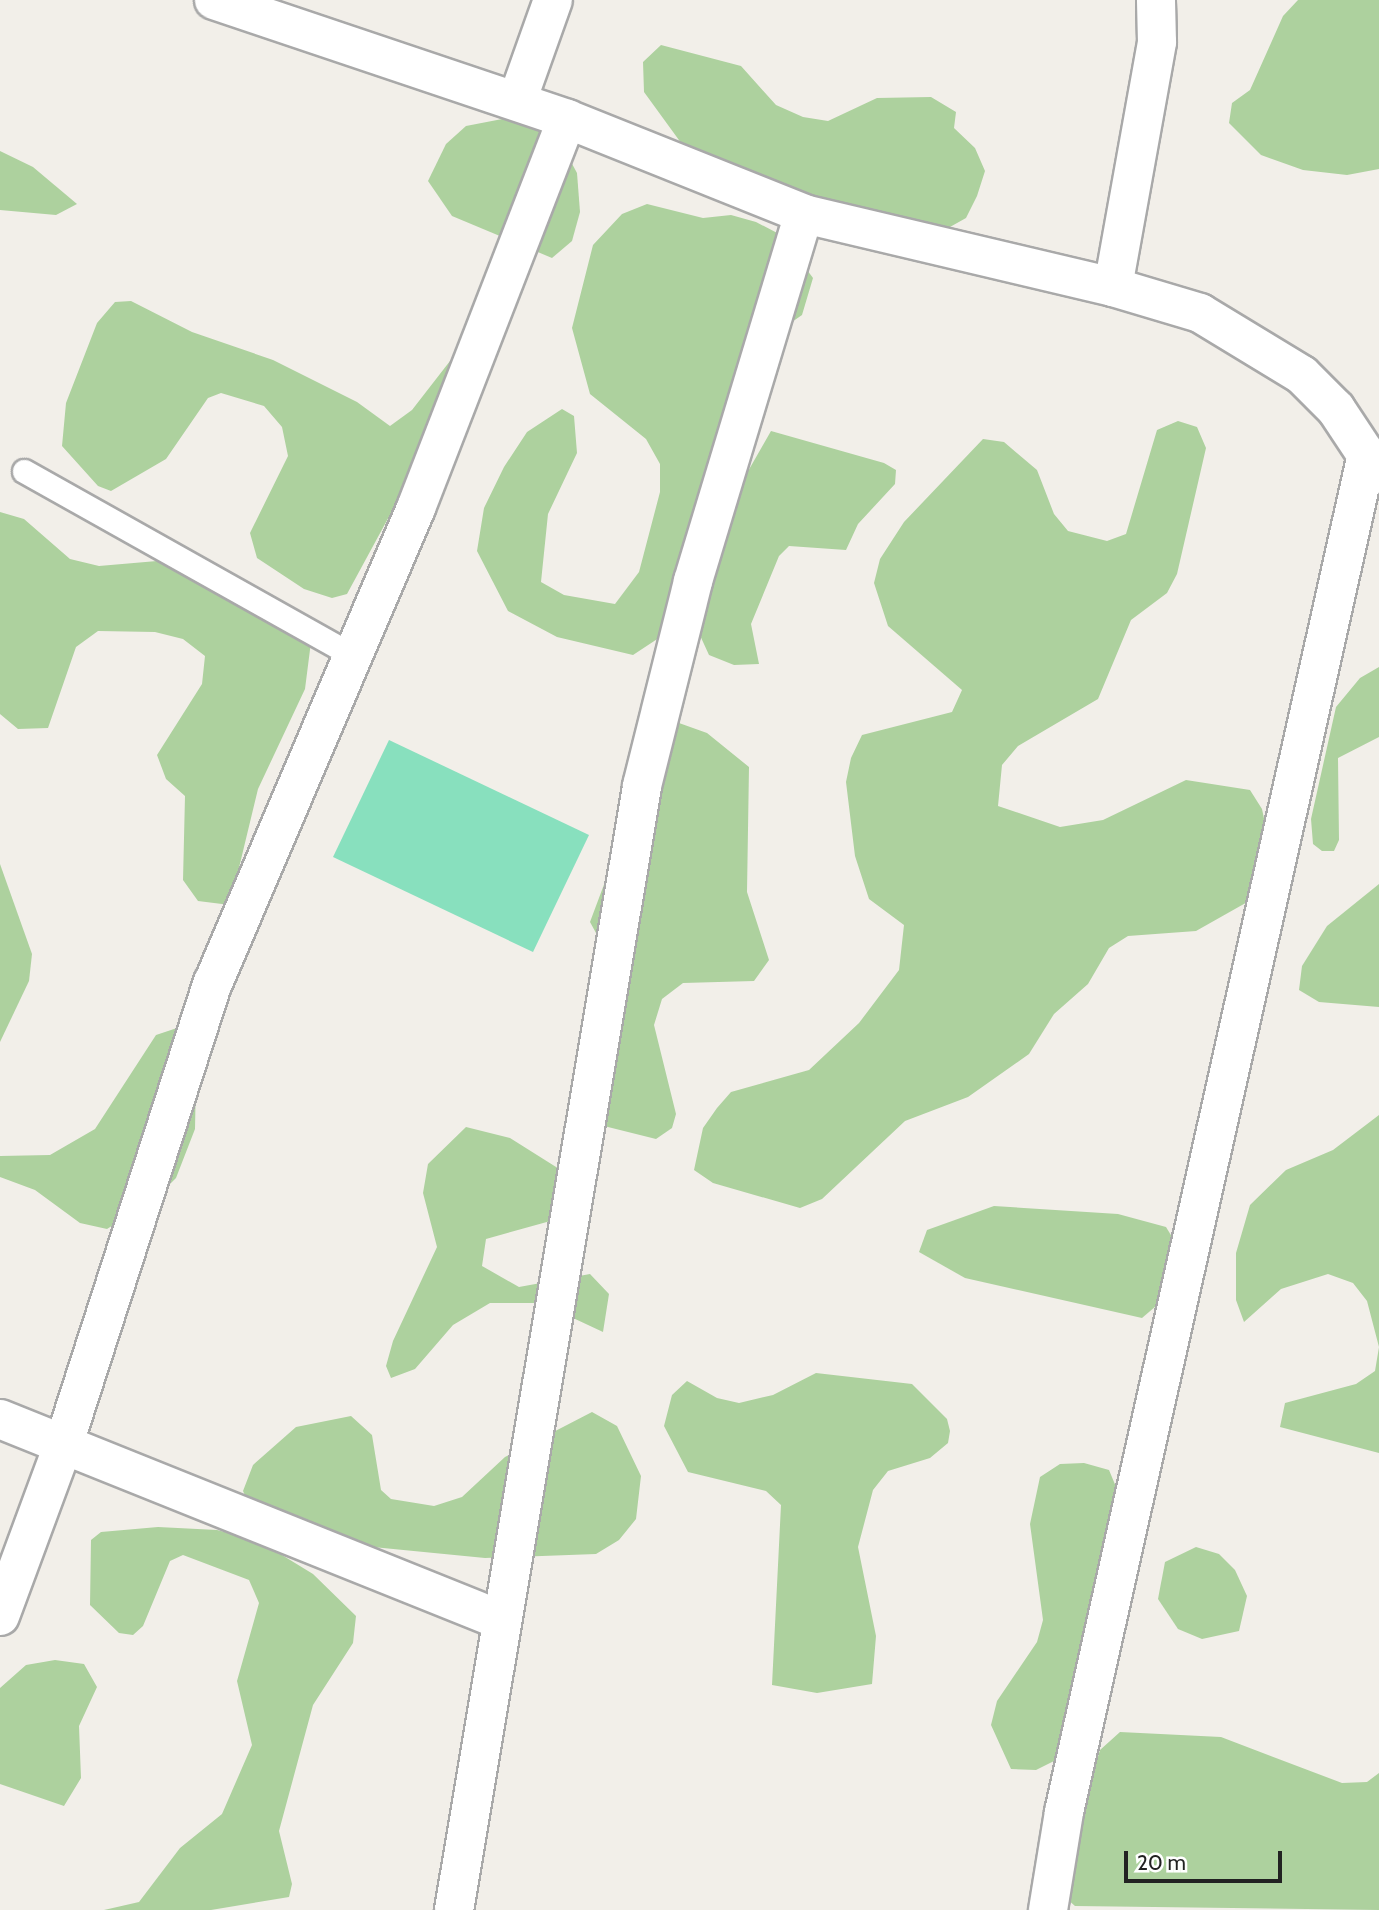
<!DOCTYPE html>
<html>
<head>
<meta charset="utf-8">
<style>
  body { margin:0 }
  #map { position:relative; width:1379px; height:1910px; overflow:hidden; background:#f2efe9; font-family:Cabin,sans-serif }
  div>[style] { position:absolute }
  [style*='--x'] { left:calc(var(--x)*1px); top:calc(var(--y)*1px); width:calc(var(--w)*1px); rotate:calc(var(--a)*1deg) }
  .forest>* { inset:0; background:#add19e }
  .pitch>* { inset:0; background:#88e0be }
  .roads { filter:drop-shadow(2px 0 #a9a9a9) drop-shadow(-2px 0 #a9a9a9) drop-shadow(0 2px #a9a9a9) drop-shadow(0 -2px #a9a9a9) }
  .lane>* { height:23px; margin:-11.5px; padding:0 11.5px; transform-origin:11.5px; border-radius:11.5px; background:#fff }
  .street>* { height:38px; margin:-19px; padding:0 19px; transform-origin:19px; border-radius:19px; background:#fff }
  span { translate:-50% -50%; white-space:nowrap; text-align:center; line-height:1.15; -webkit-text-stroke:7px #fff; paint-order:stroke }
  .scale { position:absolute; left:1124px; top:1851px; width:158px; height:32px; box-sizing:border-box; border:4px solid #222; border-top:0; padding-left:9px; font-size:21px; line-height:24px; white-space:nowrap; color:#222; -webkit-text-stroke:5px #fff; paint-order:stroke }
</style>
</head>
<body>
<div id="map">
  <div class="forest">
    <div style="clip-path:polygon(1298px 0,1379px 0,1379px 169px,1347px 175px,1303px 170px,1261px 155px,1229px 123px,1232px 103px,1250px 90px,1283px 16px)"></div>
    <div style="clip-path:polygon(661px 45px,741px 66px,776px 105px,803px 117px,828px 121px,877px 98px,931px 97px,956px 112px,954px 128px,975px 148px,985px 171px,977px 196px,966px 218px,941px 232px,914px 231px,692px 158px,644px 92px,643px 62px)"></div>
    <div style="clip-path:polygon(518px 116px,558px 138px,577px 173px,580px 212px,572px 241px,552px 258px,452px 216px,428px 181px,446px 144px,466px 126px)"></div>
    <div style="clip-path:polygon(0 151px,33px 167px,77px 204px,56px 215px,0 210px)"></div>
    <div style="clip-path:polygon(647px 204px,703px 218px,731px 215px,756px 222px,781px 235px,813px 278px,802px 315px,756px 347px,680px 624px,633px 655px,557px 637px,508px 611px,477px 551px,484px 508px,504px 467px,527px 432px,562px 409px,574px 416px,577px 453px,548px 514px,541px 582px,564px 595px,615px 604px,639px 572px,660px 492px,660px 464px,646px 439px,590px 394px,572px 328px,593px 245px,622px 214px)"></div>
    <div style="clip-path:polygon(131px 301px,192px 332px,273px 360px,357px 402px,390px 426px,412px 410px,457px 352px,404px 489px,347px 594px,332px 598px,304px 589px,257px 558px,250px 533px,288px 456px,282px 427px,264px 406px,221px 393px,208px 398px,166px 459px,111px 491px,98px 486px,62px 446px,66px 403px,97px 323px,115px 302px)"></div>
    <div style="clip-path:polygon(1178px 421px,1197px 427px,1206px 448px,1177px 574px,1167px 593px,1131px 620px,1098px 699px,1018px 746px,1002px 765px,998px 806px,1060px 827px,1103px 820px,1186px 780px,1250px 790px,1262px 809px,1271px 852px,1258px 896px,1196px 931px,1128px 936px,1109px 948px,1088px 984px,1054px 1014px,1029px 1054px,968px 1097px,905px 1121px,822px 1199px,800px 1208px,713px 1183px,694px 1170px,703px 1128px,717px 1108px,731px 1092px,809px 1070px,859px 1023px,899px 970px,904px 925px,869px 899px,855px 856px,846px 782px,851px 758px,862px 735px,952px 712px,962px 690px,888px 626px,874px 583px,880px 559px,904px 522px,983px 439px,1004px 442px,1037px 470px,1054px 514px,1068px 531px,1107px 541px,1126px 534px,1157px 430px)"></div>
    <div style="clip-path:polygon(771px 431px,884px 463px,896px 470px,895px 484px,858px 524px,846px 550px,789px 546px,779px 556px,751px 624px,759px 664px,734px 665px,709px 655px,698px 631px,727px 508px)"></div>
    <div style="clip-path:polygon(0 512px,24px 519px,70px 559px,99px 566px,157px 561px,271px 594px,299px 612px,312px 634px,305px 689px,258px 789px,230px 905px,198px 901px,183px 880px,185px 796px,166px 779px,157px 755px,202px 684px,205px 656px,183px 639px,155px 632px,98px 631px,76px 647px,48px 728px,18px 729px,0 714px)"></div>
    <div style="clip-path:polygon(1379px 667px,1379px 737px,1338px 758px,1339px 840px,1334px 851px,1322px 851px,1313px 844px,1311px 819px,1336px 707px,1360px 678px)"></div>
    <div style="clip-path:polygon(679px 723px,707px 733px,749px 767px,747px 892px,769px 960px,754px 981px,683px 983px,662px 999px,654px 1025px,676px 1114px,672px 1128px,656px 1139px,604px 1126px,602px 944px,590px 922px,658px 740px)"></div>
    <div style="clip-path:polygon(0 864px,32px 954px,29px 981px,0 1042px)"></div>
    <div style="clip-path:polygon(1379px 884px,1379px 1007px,1319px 1002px,1299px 990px,1302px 966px,1327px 926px)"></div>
    <div style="clip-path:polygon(183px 1026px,196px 1077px,195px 1129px,176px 1178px,157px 1197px,107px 1229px,80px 1223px,35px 1190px,0 1177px,0 1156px,50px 1155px,95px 1129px,156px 1035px)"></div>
    <div style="clip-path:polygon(1379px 1115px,1379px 1453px,1280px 1427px,1285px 1403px,1356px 1384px,1375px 1371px,1379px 1347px,1367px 1301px,1353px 1283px,1328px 1274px,1281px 1289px,1244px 1322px,1236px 1300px,1236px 1253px,1250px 1205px,1286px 1170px,1333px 1150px)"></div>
    <div style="clip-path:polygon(466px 1127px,510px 1138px,564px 1172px,554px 1220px,486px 1239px,482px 1266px,519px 1287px,590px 1274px,609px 1294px,603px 1332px,541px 1303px,490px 1303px,453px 1325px,415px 1369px,391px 1378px,386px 1366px,393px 1341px,437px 1247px,423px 1193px,428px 1164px)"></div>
    <div style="clip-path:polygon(994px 1206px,1118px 1214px,1166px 1227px,1183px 1255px,1163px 1300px,1142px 1318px,965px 1278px,919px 1252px,927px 1230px)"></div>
    <div style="clip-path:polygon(816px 1373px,912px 1384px,947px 1419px,950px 1431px,948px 1443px,930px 1458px,888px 1471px,873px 1490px,858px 1547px,876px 1636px,872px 1684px,817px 1693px,772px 1685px,781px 1505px,766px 1491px,688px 1472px,664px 1426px,672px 1395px,687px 1381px,717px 1398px,739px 1403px,773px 1395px)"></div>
    <div style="clip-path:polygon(592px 1412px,617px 1426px,641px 1476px,636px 1519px,619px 1540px,596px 1554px,485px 1558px,332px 1543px,249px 1504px,243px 1491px,253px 1465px,296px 1427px,351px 1416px,372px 1435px,381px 1490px,391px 1499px,434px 1506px,462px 1497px,505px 1457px)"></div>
    <div style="clip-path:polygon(1084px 1463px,1109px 1470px,1119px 1494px,1072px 1707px,1056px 1760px,1036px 1770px,1011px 1769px,991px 1725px,997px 1701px,1037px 1642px,1043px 1620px,1030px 1524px,1040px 1477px,1060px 1464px)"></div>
    <div style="clip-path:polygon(158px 1527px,217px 1530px,259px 1541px,313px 1574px,356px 1616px,353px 1643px,313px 1705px,279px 1831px,292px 1884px,289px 1897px,211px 1910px,104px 1910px,139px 1902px,180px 1848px,222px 1814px,252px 1745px,237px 1681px,259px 1603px,249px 1580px,183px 1555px,170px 1561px,143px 1626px,133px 1635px,119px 1633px,90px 1605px,91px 1540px,101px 1532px)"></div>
    <div style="clip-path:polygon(1196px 1547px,1219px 1554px,1235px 1570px,1247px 1596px,1239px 1631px,1202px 1639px,1178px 1629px,1158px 1599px,1165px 1562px)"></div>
    <div style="clip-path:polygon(55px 1660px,84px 1664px,97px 1687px,79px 1726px,81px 1778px,64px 1806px,0 1784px,0 1688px,26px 1665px)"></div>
    <div style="clip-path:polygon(1120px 1732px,1221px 1737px,1342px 1783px,1367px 1782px,1379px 1773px,1379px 1910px,1075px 1906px,1058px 1891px,1100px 1750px)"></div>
  </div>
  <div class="pitch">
    <div style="clip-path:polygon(389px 740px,589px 835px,533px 952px,333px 857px)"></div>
  </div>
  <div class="roads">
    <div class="lane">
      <div style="--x:24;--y:471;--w:380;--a:29.3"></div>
    </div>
    <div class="street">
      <div style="--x:214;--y:0;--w:373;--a:18.6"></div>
      <div style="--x:567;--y:119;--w:255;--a:21.8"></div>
      <div style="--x:804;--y:214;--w:318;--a:13.3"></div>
      <div style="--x:1113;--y:287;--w:91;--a:16.6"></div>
      <div style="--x:1200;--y:313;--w:119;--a:31.3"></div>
      <div style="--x:1302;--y:375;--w:48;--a:45"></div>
      <div style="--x:1336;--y:409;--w:78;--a:56.5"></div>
      <div style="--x:517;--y:101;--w:107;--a:-70.4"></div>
      <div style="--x:1113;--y:287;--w:249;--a:-79.8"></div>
      <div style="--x:1157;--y:42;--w:42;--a:-91.4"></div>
      <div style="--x:0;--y:1419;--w:537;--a:21.88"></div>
      <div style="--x:0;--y:1616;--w:184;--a:-69.7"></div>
      <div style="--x:64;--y:1443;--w:484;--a:-72.1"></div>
      <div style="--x:213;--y:983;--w:517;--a:-66.86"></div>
      <div style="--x:416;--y:508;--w:417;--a:-68.8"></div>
      <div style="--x:454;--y:1910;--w:1140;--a:-80.5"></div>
      <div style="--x:642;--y:786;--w:211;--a:-76"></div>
      <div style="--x:693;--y:581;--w:383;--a:-73.2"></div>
      <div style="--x:1048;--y:1910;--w:99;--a:-80.7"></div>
      <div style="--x:1064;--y:1812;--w:1391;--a:-77.42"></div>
    </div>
  </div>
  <div class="scale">20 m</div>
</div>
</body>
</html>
